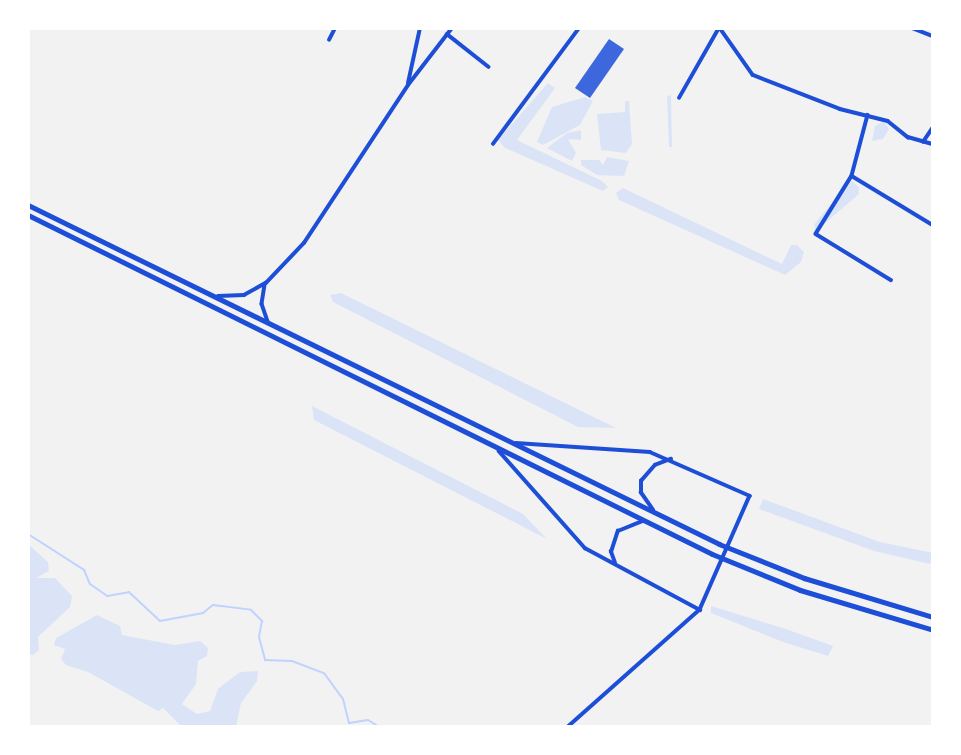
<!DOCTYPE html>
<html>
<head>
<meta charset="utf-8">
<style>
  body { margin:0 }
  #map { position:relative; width:961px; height:755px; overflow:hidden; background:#f2f2f2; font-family:"Fira Sans",sans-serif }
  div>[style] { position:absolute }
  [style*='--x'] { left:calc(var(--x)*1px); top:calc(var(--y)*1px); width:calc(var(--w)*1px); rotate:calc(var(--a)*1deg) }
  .green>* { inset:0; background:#dbe4f7 }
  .stream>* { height:2px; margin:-1px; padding:0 1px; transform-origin:1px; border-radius:1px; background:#bfd3fe }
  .building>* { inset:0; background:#3d67dc }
  .minor>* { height:3.5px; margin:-1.75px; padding:0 1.75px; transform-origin:1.75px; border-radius:1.75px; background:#1d4ed8 }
  .tertiary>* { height:3.5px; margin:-1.75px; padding:0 1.75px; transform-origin:1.75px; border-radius:1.75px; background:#1d4ed8 }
  .trunk>* { height:5px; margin:-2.5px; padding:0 2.5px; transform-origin:2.5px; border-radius:2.5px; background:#1d4ed8 }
  span { translate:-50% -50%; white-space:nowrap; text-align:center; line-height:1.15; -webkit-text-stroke:5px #fff; paint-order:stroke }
  .frame { position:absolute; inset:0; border:30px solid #fff; pointer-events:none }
</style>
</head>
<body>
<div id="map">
  <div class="green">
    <div style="clip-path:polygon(548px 83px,555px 88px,517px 140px,602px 181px,608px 187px,603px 191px,505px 148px,498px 140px)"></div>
    <div style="clip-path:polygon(671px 95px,672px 147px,669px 147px,667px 96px)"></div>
    <div style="clip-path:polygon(585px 97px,593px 101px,580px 125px,543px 145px,537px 142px,552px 107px)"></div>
    <div style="clip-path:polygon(625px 101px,629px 101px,632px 144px,626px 153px,601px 150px,597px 114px,625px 112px)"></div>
    <div style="clip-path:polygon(884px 121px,889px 129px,883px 139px,872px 141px,875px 126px)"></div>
    <div style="clip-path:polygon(581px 130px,581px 140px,568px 139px,576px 153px,572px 161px,547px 148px,567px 133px)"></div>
    <div style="clip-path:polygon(607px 157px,629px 161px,624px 176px,597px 175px,581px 165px,581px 160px,599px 160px,603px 165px)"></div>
    <div style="clip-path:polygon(852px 181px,859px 187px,859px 194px,816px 231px,814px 225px,819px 218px)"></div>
    <div style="clip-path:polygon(623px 188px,782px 264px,791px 245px,797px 245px,804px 252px,801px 262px,785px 275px,619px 200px,616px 193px)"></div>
    <div style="clip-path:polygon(341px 293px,616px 428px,578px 427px,333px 302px,330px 295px)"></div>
    <div style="clip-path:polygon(312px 406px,523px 514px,547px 539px,314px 420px)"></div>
    <div style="clip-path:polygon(763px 499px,880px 542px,933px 553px,930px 564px,874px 551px,759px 509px)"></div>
    <div style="clip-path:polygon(28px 544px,48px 562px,49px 571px,36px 578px,55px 578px,72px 596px,70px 607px,38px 637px,39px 650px,33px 655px,28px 654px)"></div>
    <div style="clip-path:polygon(711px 606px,786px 629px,833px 646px,828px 656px,783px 642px,711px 613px)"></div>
    <div style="clip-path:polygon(97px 615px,120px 626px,122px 635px,175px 645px,200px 641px,208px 648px,207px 656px,198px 661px,196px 684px,182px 704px,197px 714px,210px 711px,218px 689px,228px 681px,240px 672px,258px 671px,257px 681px,241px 703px,236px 727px,182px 727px,163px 708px,158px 711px,88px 672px,66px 665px,61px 659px,65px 649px,54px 645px,56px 638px)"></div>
  </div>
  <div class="stream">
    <div style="--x:28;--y:534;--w:67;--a:32.7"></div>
    <div style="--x:84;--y:570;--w:15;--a:67"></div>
    <div style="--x:90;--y:584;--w:21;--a:35"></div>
    <div style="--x:107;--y:596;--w:22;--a:-10"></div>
    <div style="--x:129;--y:592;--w:42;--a:43.1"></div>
    <div style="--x:160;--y:621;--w:44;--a:-10.5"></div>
    <div style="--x:203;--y:613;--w:13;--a:-39"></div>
    <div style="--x:213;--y:605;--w:38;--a:7"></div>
    <div style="--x:251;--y:610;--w:16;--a:45"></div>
    <div style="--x:262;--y:621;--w:16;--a:101"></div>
    <div style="--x:259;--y:637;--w:24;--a:75"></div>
    <div style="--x:265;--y:660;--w:27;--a:2"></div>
    <div style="--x:292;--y:661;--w:34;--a:21"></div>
    <div style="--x:324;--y:673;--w:32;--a:54"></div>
    <div style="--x:343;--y:699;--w:25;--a:76"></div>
    <div style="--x:349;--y:723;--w:19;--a:-9"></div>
    <div style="--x:368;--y:720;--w:13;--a:32"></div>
  </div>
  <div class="building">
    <div style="clip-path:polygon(609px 39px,624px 49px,590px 98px,575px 88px)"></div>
  </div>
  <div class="minor">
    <div style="--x:720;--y:28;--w:57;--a:54.9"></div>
    <div style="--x:753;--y:75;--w:93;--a:21.3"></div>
    <div style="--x:840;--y:109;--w:49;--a:14"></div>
    <div style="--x:888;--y:121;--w:26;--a:39"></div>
    <div style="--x:908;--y:137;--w:26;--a:16"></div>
    <div style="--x:912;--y:28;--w:22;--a:21"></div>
    <div style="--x:447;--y:34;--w:53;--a:38.2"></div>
    <div style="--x:329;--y:40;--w:13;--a:-63"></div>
    <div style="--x:408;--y:83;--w:56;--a:-77.7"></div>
    <div style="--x:679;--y:98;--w:81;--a:-60.3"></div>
    <div style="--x:868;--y:115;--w:63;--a:104.7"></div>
    <div style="--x:852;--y:176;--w:68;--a:121.8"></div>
    <div style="--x:816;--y:234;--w:88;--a:31.5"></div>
    <div style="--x:923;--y:142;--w:18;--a:-56"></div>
    <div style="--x:493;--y:144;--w:144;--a:-53.4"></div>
    <div style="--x:852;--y:176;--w:95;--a:31.2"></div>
    <div style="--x:516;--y:443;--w:134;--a:3.8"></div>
    <div style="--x:650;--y:452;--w:109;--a:23.7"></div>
    <div style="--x:750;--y:496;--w:124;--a:113.7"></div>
    <div style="--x:700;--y:610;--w:176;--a:138.4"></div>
    <div style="--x:499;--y:451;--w:130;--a:48.4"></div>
    <div style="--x:585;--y:548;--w:131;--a:28.3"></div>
    <div style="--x:653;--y:510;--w:21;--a:-125"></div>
    <div style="--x:641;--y:493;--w:12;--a:-90"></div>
    <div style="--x:641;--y:481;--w:21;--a:-49"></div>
    <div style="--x:655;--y:465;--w:17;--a:-21"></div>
    <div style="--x:615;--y:563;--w:12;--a:-110"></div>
    <div style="--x:611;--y:552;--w:22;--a:-72"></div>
    <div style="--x:618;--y:531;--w:27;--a:-22"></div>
  </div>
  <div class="tertiary">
    <div style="--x:265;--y:285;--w:19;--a:99"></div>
    <div style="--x:262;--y:304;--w:18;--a:71"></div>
    <div style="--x:218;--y:296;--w:26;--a:-2"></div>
    <div style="--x:244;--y:295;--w:25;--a:-29"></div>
    <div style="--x:266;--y:283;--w:55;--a:-46.5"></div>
    <div style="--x:304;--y:243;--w:189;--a:-56.6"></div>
    <div style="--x:408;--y:85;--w:72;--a:-52.3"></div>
  </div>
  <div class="trunk">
    <div style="--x:28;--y:205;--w:770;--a:26.13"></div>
    <div style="--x:719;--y:544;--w:92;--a:21.8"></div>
    <div style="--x:804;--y:578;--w:135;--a:16.8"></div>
    <div style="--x:28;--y:215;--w:763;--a:26.36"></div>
    <div style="--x:712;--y:554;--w:95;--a:22.2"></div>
    <div style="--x:800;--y:590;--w:139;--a:16.7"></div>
  </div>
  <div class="frame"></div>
</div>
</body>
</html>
